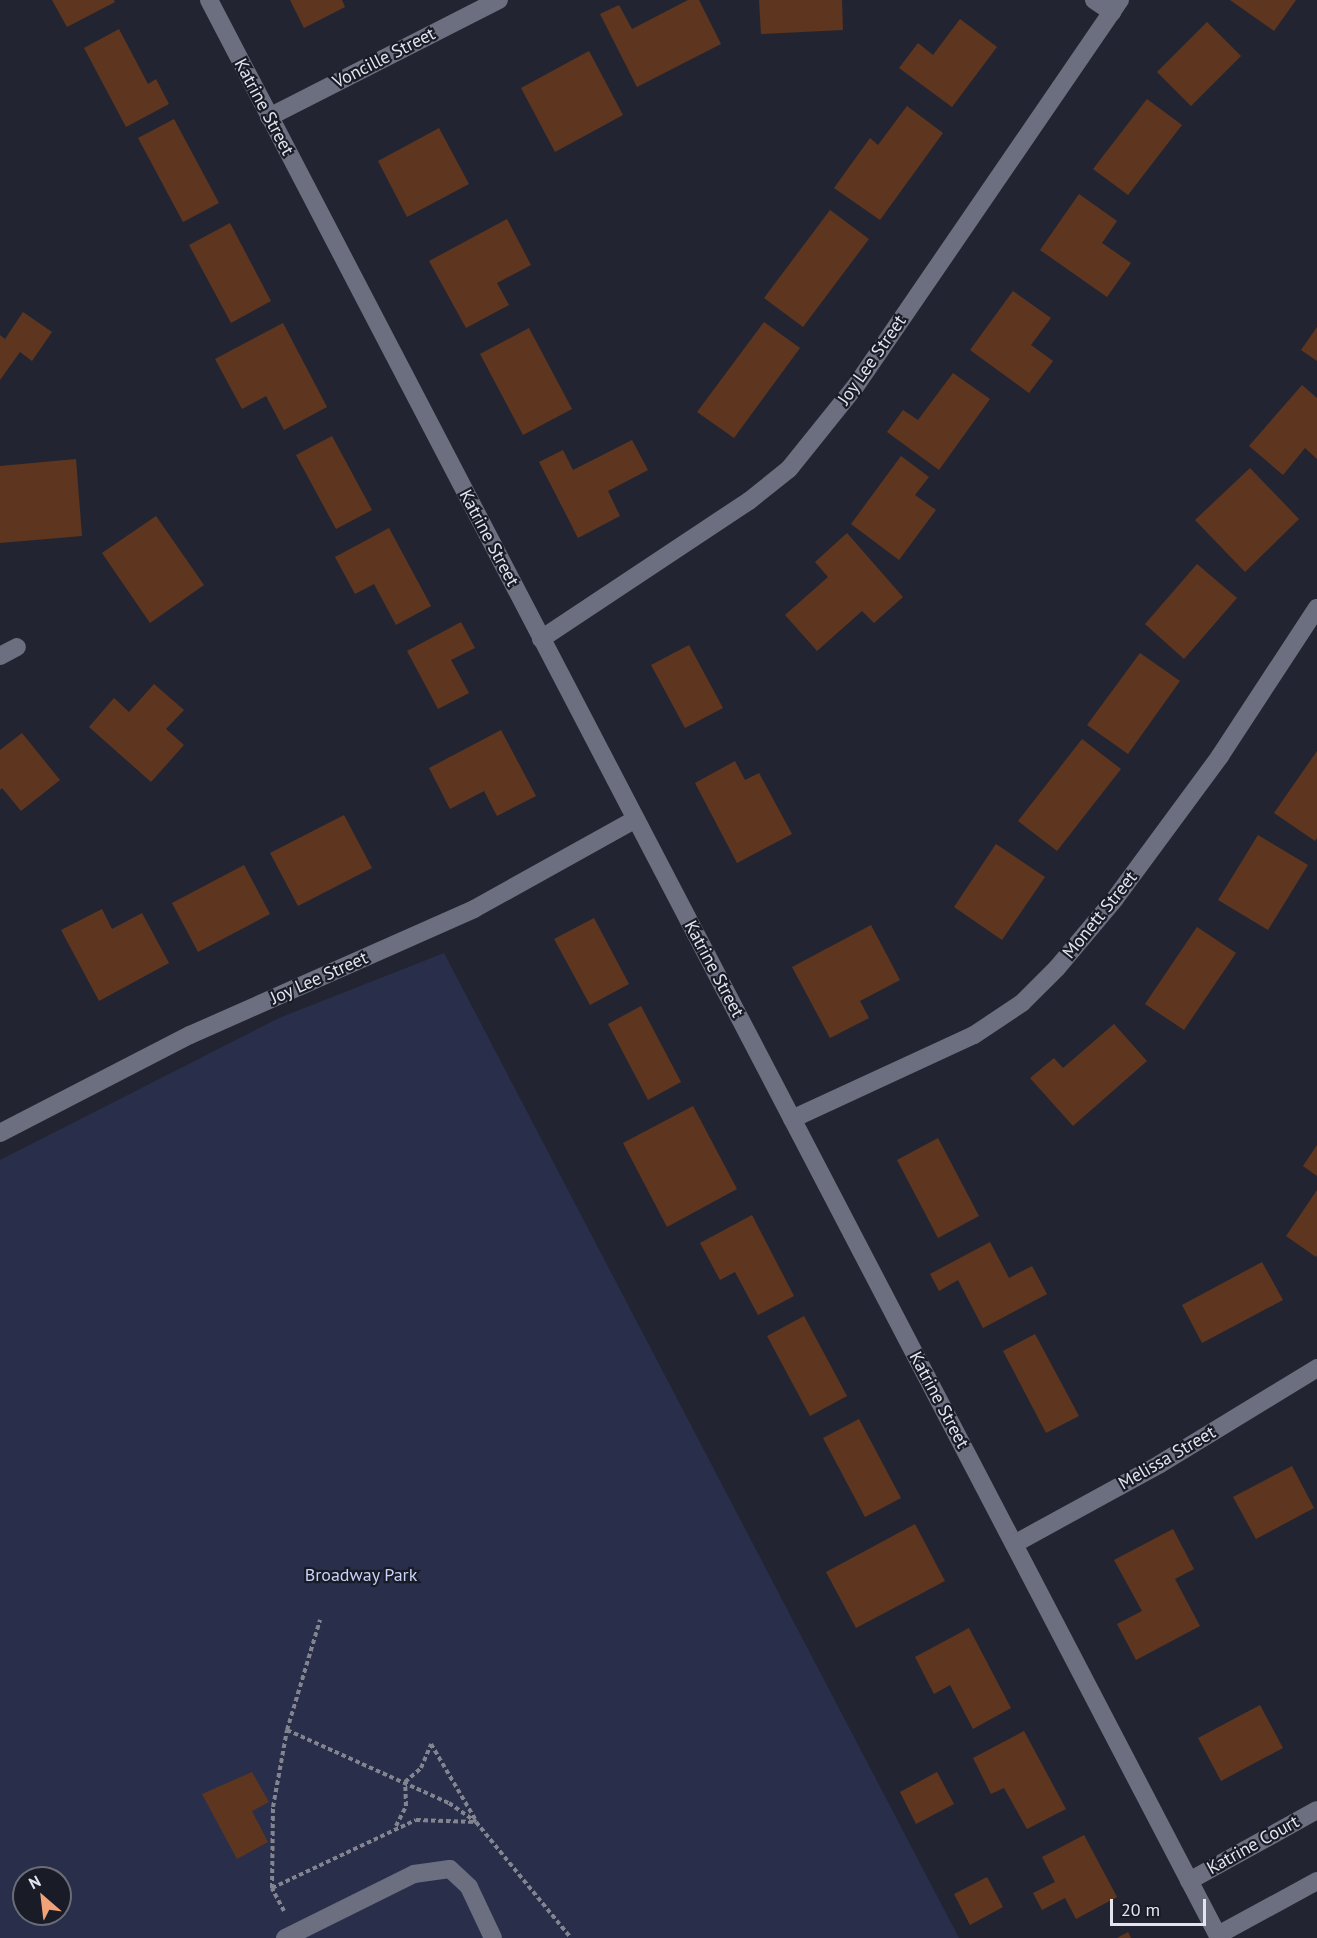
<!DOCTYPE html>
<html>
<head>
<meta charset="utf-8">
<style>
  body { margin:0 }
  #map { position:relative; width:1317px; height:1938px; overflow:hidden; background:#222531; font-family:"PT Sans",sans-serif }
  div>[style] { position:absolute }
  [style*='--x'] { left:calc(var(--x)*1px); top:calc(var(--y)*1px); width:calc(var(--w)*1px); rotate:calc(var(--a)*1deg) }
  .green>* { inset:0; background:#292e4b }
  .building>* { inset:0; background:#5e361f }
  .path>* { height:4px; margin-top:-2px; transform-origin:0; background:repeating-linear-gradient(90deg,#82858f 0 4.5px,transparent 0 7.5px) }
  .minor>* { height:18px; margin:-9px; padding:0 9px; transform-origin:9px; border-radius:9px; background:#6c6f7f }
  span { translate:-50% -50%; white-space:nowrap; text-align:center; line-height:1.15; -webkit-text-stroke:4.5px #191b27; paint-order:stroke }
  .street-label { font-size:18px; color:#e3e5ee }
  .park-label { font-size:18px; color:#c7d1fa }
  .north { position:absolute; left:12px; top:1866px; width:60px; height:60px; box-sizing:border-box; background:#191b27; border:2px solid #6a6c77; border-radius:50%; rotate:332deg; font-size:16px; font-weight:700; line-height:24px; text-align:center; color:#e3e5ee }
  .north::after { content:''; display:block; margin:auto; width:21px; height:27px; background:#f0a279; clip-path:polygon(50% 0,100% 100%,50% 72%,0 100%) }
  .scale { position:absolute; left:1110px; top:1899px; width:96px; height:27px; box-sizing:border-box; border:3px solid #e3e5ee; border-top:0; padding-left:8px; font-size:18px; line-height:21px; white-space:nowrap; color:#e3e5ee; -webkit-text-stroke:4px #191b27; paint-order:stroke }
</style>
</head>
<body>
<div id="map">
  <div class="green">
    <div style="clip-path:polygon(evenodd,444px 953px,959px 1938px,0 1938px,0 1160px,279px 1018px,444px 953px,24px 1878px,60px 1878px,60px 1914px,24px 1914px,24px 1878px)"></div>
  </div>
  <div class="building">
    <div style="clip-path:polygon(52px 0,114px 0,115px 2px,67px 27px)"></div>
    <div style="clip-path:polygon(290px 0,342px 0,345px 7px,304px 28px)"></div>
    <div style="clip-path:polygon(688px 0,699px 0,721px 44px,637px 87px,600px 14px,619px 5px,632px 29px)"></div>
    <div style="clip-path:polygon(759px 0,842px 0,843px 30px,761px 34px)"></div>
    <div style="clip-path:polygon(1230px 0,1296px 0,1274px 31px)"></div>
    <div style="clip-path:polygon(960px 19px,997px 47px,952px 107px,899px 68px,918px 43px,933px 55px)"></div>
    <div style="clip-path:polygon(1207px 22px,1241px 56px,1191px 106px,1157px 72px)"></div>
    <div style="clip-path:polygon(119px 29px,148px 84px,156px 79px,169px 104px,126px 127px,84px 48px)"></div>
    <div style="clip-path:polygon(589px 51px,623px 115px,555px 152px,521px 88px)"></div>
    <div style="clip-path:polygon(1147px 99px,1182px 125px,1128px 195px,1093px 169px)"></div>
    <div style="clip-path:polygon(907px 106px,943px 133px,880px 220px,834px 188px,870px 138px,878px 145px)"></div>
    <div style="clip-path:polygon(174px 119px,219px 203px,183px 222px,138px 138px)"></div>
    <div style="clip-path:polygon(439px 128px,469px 184px,407px 217px,378px 161px)"></div>
    <div style="clip-path:polygon(1079px 194px,1117px 221px,1102px 243px,1131px 263px,1107px 297px,1040px 250px)"></div>
    <div style="clip-path:polygon(830px 210px,869px 239px,803px 327px,764px 298px)"></div>
    <div style="clip-path:polygon(507px 219px,531px 265px,497px 283px,509px 305px,466px 328px,429px 261px)"></div>
    <div style="clip-path:polygon(230px 223px,271px 301px,231px 323px,189px 245px)"></div>
    <div style="clip-path:polygon(1013px 291px,1051px 318px,1031px 345px,1053px 361px,1029px 393px,970px 350px)"></div>
    <div style="clip-path:polygon(23px 312px,52px 332px,32px 361px,20px 352px,0 380px,0 335px,5px 339px)"></div>
    <div style="clip-path:polygon(764px 322px,800px 348px,734px 438px,697px 412px)"></div>
    <div style="clip-path:polygon(283px 323px,327px 407px,284px 430px,266px 396px,242px 409px,215px 359px)"></div>
    <div style="clip-path:polygon(1317px 327px,1317px 361px,1301px 350px)"></div>
    <div style="clip-path:polygon(529px 328px,572px 409px,523px 435px,480px 354px)"></div>
    <div style="clip-path:polygon(953px 373px,990px 399px,939px 470px,887px 432px,903px 410px,918px 420px)"></div>
    <div style="clip-path:polygon(1302px 385px,1317px 398px,1317px 459px,1305px 448px,1283px 475px,1249px 446px)"></div>
    <div style="clip-path:polygon(332px 436px,372px 510px,336px 529px,296px 455px)"></div>
    <div style="clip-path:polygon(632px 440px,648px 470px,608px 491px,620px 516px,578px 538px,539px 462px,563px 450px,573px 470px)"></div>
    <div style="clip-path:polygon(901px 456px,929px 477px,915px 495px,936px 510px,899px 560px,851px 524px)"></div>
    <div style="clip-path:polygon(76px 459px,82px 536px,0 543px,0 466px)"></div>
    <div style="clip-path:polygon(1250px 468px,1299px 519px,1245px 572px,1195px 520px)"></div>
    <div style="clip-path:polygon(156px 516px,204px 585px,150px 623px,102px 553px)"></div>
    <div style="clip-path:polygon(389px 528px,431px 606px,396px 625px,374px 584px,355px 594px,335px 557px)"></div>
    <div style="clip-path:polygon(847px 533px,903px 597px,874px 623px,862px 611px,817px 651px,785px 615px,828px 577px,815px 562px)"></div>
    <div style="clip-path:polygon(1197px 564px,1237px 598px,1184px 659px,1145px 624px)"></div>
    <div style="clip-path:polygon(461px 622px,475px 648px,451px 660px,469px 693px,438px 709px,407px 651px)"></div>
    <div style="clip-path:polygon(689px 645px,723px 708px,685px 728px,651px 665px)"></div>
    <div style="clip-path:polygon(1140px 653px,1180px 681px,1128px 754px,1087px 725px)"></div>
    <div style="clip-path:polygon(154px 684px,184px 710px,166px 729px,184px 745px,151px 782px,89px 727px,114px 698px,129px 712px)"></div>
    <div style="clip-path:polygon(501px 730px,536px 796px,497px 816px,484px 791px,450px 809px,429px 768px)"></div>
    <div style="clip-path:polygon(22px 733px,60px 780px,21px 811px,2px 788px,0 790px,0 750px)"></div>
    <div style="clip-path:polygon(1082px 739px,1121px 769px,1057px 851px,1018px 821px)"></div>
    <div style="clip-path:polygon(1317px 751px,1317px 838px,1315px 841px,1274px 813px)"></div>
    <div style="clip-path:polygon(735px 761px,745px 780px,759px 773px,792px 834px,737px 863px,695px 783px)"></div>
    <div style="clip-path:polygon(344px 815px,372px 868px,298px 906px,270px 853px)"></div>
    <div style="clip-path:polygon(1258px 835px,1308px 865px,1268px 930px,1218px 900px)"></div>
    <div style="clip-path:polygon(996px 844px,1045px 877px,1002px 940px,954px 907px)"></div>
    <div style="clip-path:polygon(244px 865px,270px 914px,198px 952px,172px 903px)"></div>
    <div style="clip-path:polygon(102px 909px,112px 929px,142px 913px,169px 963px,99px 1001px,61px 930px)"></div>
    <div style="clip-path:polygon(594px 918px,629px 984px,590px 1005px,554px 939px)"></div>
    <div style="clip-path:polygon(871px 925px,900px 980px,860px 1001px,869px 1018px,830px 1038px,792px 967px)"></div>
    <div style="clip-path:polygon(1197px 927px,1236px 953px,1184px 1030px,1145px 1004px)"></div>
    <div style="clip-path:polygon(641px 1006px,681px 1082px,648px 1100px,608px 1024px)"></div>
    <div style="clip-path:polygon(1114px 1024px,1147px 1061px,1073px 1126px,1030px 1078px,1054px 1058px,1063px 1068px)"></div>
    <div style="clip-path:polygon(693px 1106px,737px 1189px,667px 1227px,623px 1143px)"></div>
    <div style="clip-path:polygon(938px 1138px,979px 1216px,938px 1238px,897px 1160px)"></div>
    <div style="clip-path:polygon(1317px 1145px,1317px 1176px,1303px 1166px)"></div>
    <div style="clip-path:polygon(1317px 1190px,1317px 1255px,1316px 1257px,1286px 1236px)"></div>
    <div style="clip-path:polygon(752px 1215px,794px 1296px,758px 1315px,735px 1272px,720px 1280px,700px 1243px)"></div>
    <div style="clip-path:polygon(990px 1242px,1009px 1278px,1032px 1266px,1047px 1294px,983px 1328px,958px 1280px,939px 1291px,930px 1274px)"></div>
    <div style="clip-path:polygon(1262px 1262px,1283px 1300px,1202px 1343px,1182px 1305px)"></div>
    <div style="clip-path:polygon(804px 1316px,847px 1396px,810px 1416px,767px 1336px)"></div>
    <div style="clip-path:polygon(1035px 1334px,1079px 1416px,1046px 1433px,1003px 1351px)"></div>
    <div style="clip-path:polygon(859px 1419px,901px 1498px,865px 1517px,823px 1438px)"></div>
    <div style="clip-path:polygon(1292px 1466px,1314px 1508px,1256px 1539px,1233px 1497px)"></div>
    <div style="clip-path:polygon(915px 1524px,945px 1581px,856px 1628px,826px 1572px)"></div>
    <div style="clip-path:polygon(1173px 1529px,1194px 1569px,1175px 1579px,1200px 1626px,1136px 1660px,1117px 1624px,1142px 1611px,1114px 1560px)"></div>
    <div style="clip-path:polygon(969px 1628px,1011px 1708px,973px 1729px,950px 1685px,934px 1694px,915px 1657px)"></div>
    <div style="clip-path:polygon(1260px 1705px,1283px 1748px,1221px 1781px,1198px 1738px)"></div>
    <div style="clip-path:polygon(1024px 1731px,1066px 1809px,1027px 1829px,1004px 1788px,991px 1794px,973px 1758px)"></div>
    <div style="clip-path:polygon(252px 1772px,269px 1802px,252px 1811px,268px 1842px,237px 1859px,202px 1794px)"></div>
    <div style="clip-path:polygon(937px 1772px,954px 1804px,916px 1824px,900px 1792px)"></div>
    <div style="clip-path:polygon(1084px 1835px,1117px 1897px,1076px 1919px,1065px 1898px,1042px 1910px,1033px 1893px,1055px 1882px,1042px 1857px)"></div>
    <div style="clip-path:polygon(987px 1877px,1003px 1907px,970px 1925px,954px 1894px)"></div>
    <div style="clip-path:polygon(1128px 1932px,1131px 1938px,1117px 1938px)"></div>
  </div>
  <div class="path">
    <div style="--x:287;--y:1730;--w:178;--a:24.3"></div>
    <div style="--x:449;--y:1803;--w:33;--a:35"></div>
    <div style="--x:431;--y:1744;--w:87;--a:59.6"></div>
    <div style="--x:396;--y:1826;--w:22;--a:-63"></div>
    <div style="--x:406;--y:1806;--w:24;--a:-92"></div>
    <div style="--x:405;--y:1782;--w:21;--a:-41"></div>
    <div style="--x:421;--y:1768;--w:26;--a:-67"></div>
    <div style="--x:272;--y:1888;--w:159;--a:-25.3"></div>
    <div style="--x:416;--y:1820;--w:60;--a:1.9"></div>
    <div style="--x:476;--y:1822;--w:150;--a:50.7"></div>
    <div style="--x:284;--y:1911;--w:26;--a:-118"></div>
    <div style="--x:272;--y:1888;--w:81;--a:-89.3"></div>
    <div style="--x:273;--y:1807;--w:78;--a:-79.7"></div>
    <div style="--x:287;--y:1730;--w:115;--a:-73.3"></div>
  </div>
  <div class="minor">
    <div style="--x:209;--y:0;--w:2185;--a:62.47"></div>
    <div style="--x:1094;--y:0;--w:22;--a:34"></div>
    <div style="--x:269;--y:117;--w:258;--a:-27"></div>
    <div style="--x:541;--y:639;--w:250;--a:-33.6"></div>
    <div style="--x:749;--y:501;--w:51;--a:-38.7"></div>
    <div style="--x:789;--y:469;--w:105;--a:-51.2"></div>
    <div style="--x:855;--y:387;--w:469;--a:-55.6"></div>
    <div style="--x:0;--y:656;--w:19;--a:-28"></div>
    <div style="--x:792;--y:1119;--w:200;--a:-24.8"></div>
    <div style="--x:974;--y:1035;--w:58;--a:-33.7"></div>
    <div style="--x:1022;--y:1003;--w:49;--a:-45"></div>
    <div style="--x:1057;--y:968;--w:89;--a:-50"></div>
    <div style="--x:1114;--y:900;--w:179;--a:-53.6"></div>
    <div style="--x:1220;--y:756;--w:177;--a:-56.8"></div>
    <div style="--x:0;--y:1133;--w:214;--a:-27.3"></div>
    <div style="--x:190;--y:1035;--w:311;--a:-23.9"></div>
    <div style="--x:474;--y:909;--w:185;--a:-29.1"></div>
    <div style="--x:1014;--y:1544;--w:166;--a:-28.7"></div>
    <div style="--x:1160;--y:1464;--w:184;--a:-31.4"></div>
    <div style="--x:1189;--y:1881;--w:146;--a:-29"></div>
    <div style="--x:1218;--y:1935;--w:113;--a:-28.6"></div>
    <div style="--x:285;--y:1938;--w:144;--a:-26.4"></div>
    <div style="--x:414;--y:1874;--w:36;--a:-8"></div>
    <div style="--x:450;--y:1869;--w:26;--a:43"></div>
    <div style="--x:469;--y:1887;--w:56;--a:64.8"></div>
  </div>
  <div class="street-label">
    <span style="left:384px;top:58px;rotate:-27deg">Voncille Street</span>
    <span style="left:264px;top:107px;rotate:62deg">Katrine Street</span>
    <span style="left:872px;top:360px;rotate:-55deg">Joy Lee Street</span>
    <span style="left:489px;top:538px;rotate:62deg">Katrine Street</span>
    <span style="left:1100px;top:915px;rotate:-51deg">Monett Street</span>
    <span style="left:714px;top:969px;rotate:62deg">Katrine Street</span>
    <span style="left:319px;top:978px;rotate:-24deg">Joy Lee Street</span>
    <span style="left:939px;top:1400px;rotate:62deg">Katrine Street</span>
    <span style="left:1167px;top:1458px;rotate:-30deg">Melissa Street</span>
    <span style="left:1253px;top:1845px;rotate:-29deg">Katrine Court</span>
  </div>
  <div class="park-label">
    <span style="left:361px;top:1575px">Broadway Park</span>
  </div>
  <div class="north">N</div>
  <div class="scale">20 m</div>
</div>
</body>
</html>
